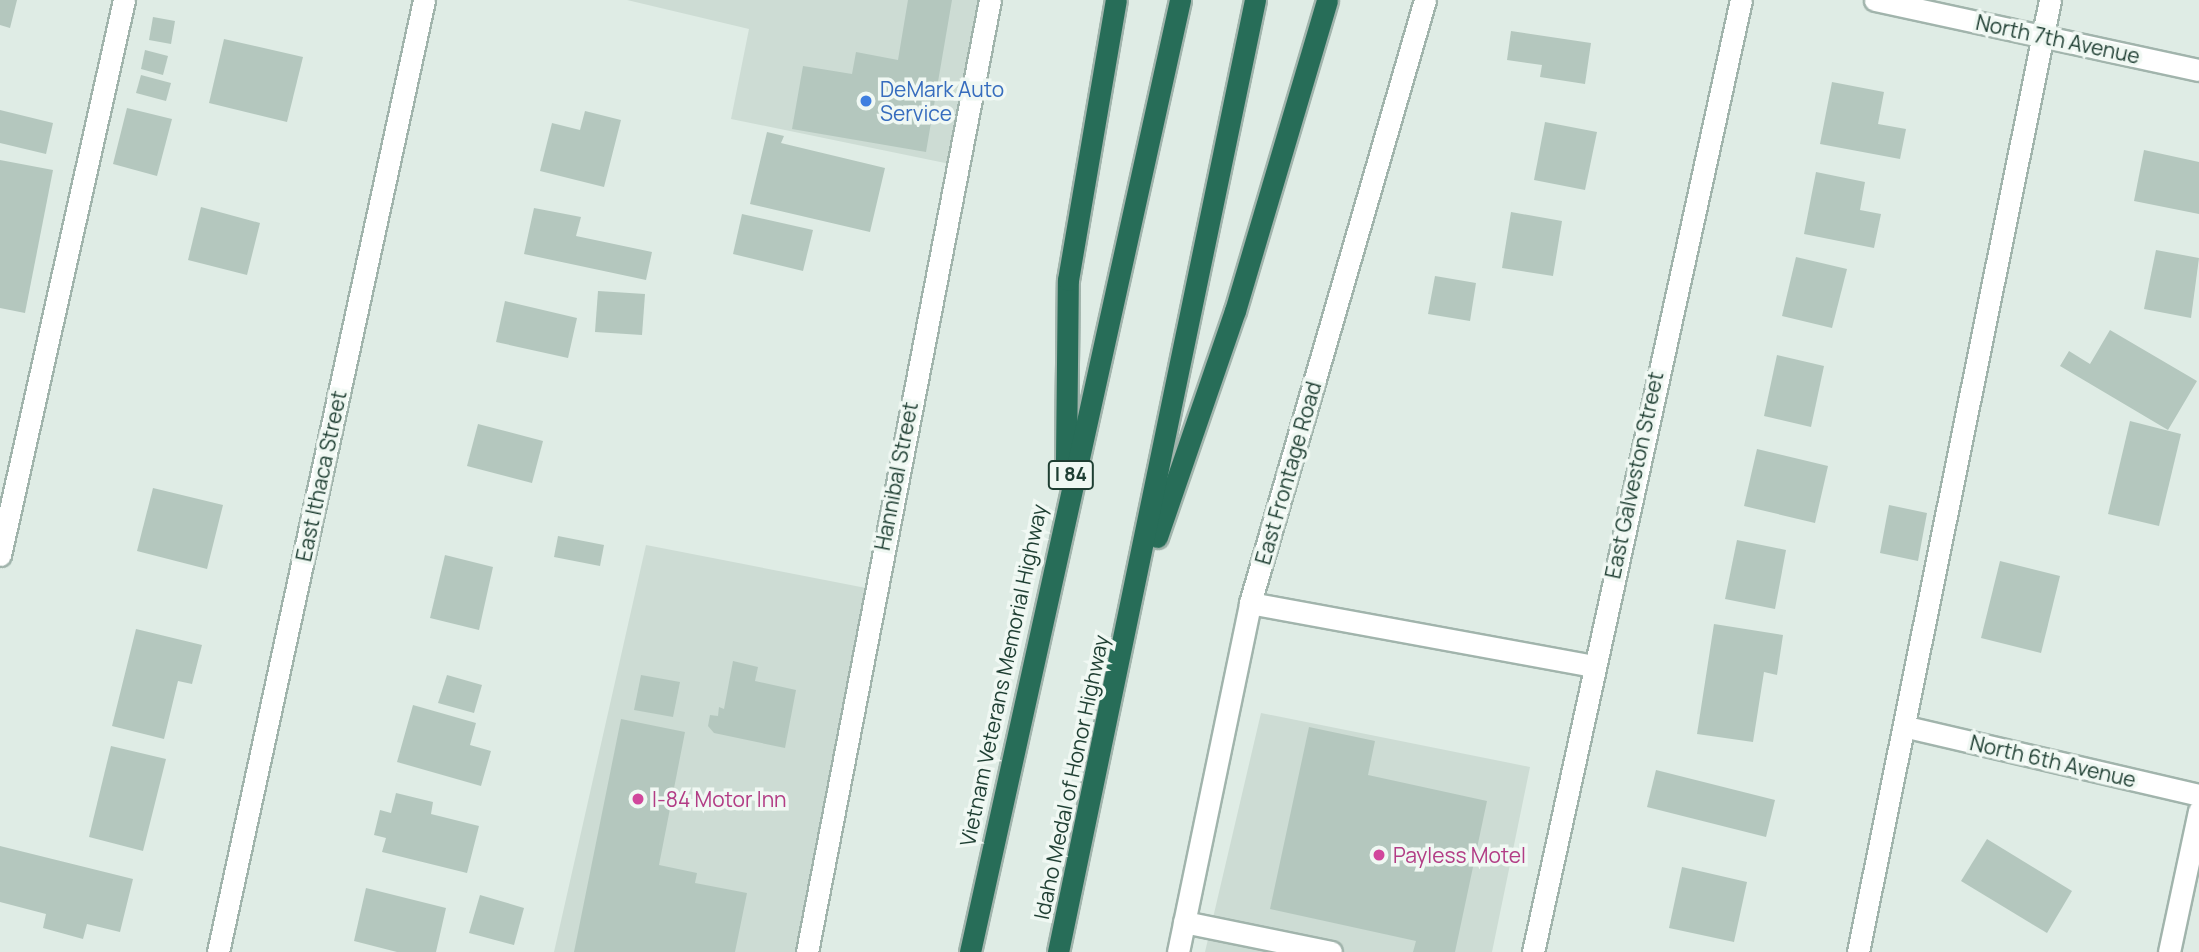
<!DOCTYPE html>
<html>
<head>
<meta charset="utf-8">
<style>
  body { margin:0 }
  #map { position:relative; width:2199px; height:952px; overflow:hidden; background:#dfece5; font-family:Manrope,sans-serif }
  div>[style] { position:absolute }
  [style*='--x'] { left:calc(var(--x)*1px); top:calc(var(--y)*1px); width:calc(var(--w)*1px); rotate:calc(var(--a)*1deg) }
  .built>* { inset:0; background:#cddcd4 }
  .building>* { inset:0; background:#b4c7be }
  .roads { filter:drop-shadow(2px 0 #a1b4ac) drop-shadow(-2px 0 #a1b4ac) drop-shadow(0 2px #a1b4ac) drop-shadow(0 -2px #a1b4ac) }
  .lane>* { height:21px; margin:-10.5px; padding:0 10.5px; transform-origin:10.5px; border-radius:10.5px; background:#fff }
  .street>* { height:21px; margin:-10.5px; padding:0 10.5px; transform-origin:10.5px; border-radius:10.5px; background:#fff }
  .highway>* { height:21px; margin:-10.5px; padding:0 10.5px; transform-origin:10.5px; border-radius:10.5px; background:#276d58 }
  .dots>* { width:19px; height:19px; translate:-50% -50%; box-sizing:border-box; border:4px solid #f0f8f3; border-radius:50% }
  span { translate:-50% -50%; white-space:nowrap; text-align:center; line-height:1.15; -webkit-text-stroke:7px #f0f8f3; paint-order:stroke }
  .shield-label span { padding:2px 5px; background:#f0f8f3; border:2px solid; border-radius:5px; -webkit-text-stroke-width:0 }
  .shield-label { font-size:19px; color:#1e3e32; font-weight:700 }
  .street-label { font-size:21px; color:#1e3e32 }
  .shop-label { font-size:21px; color:#366cbe }
  .left { translate:0 -50%; text-align:left }
  .hotel-label { font-size:21px; color:#b23c85 }
</style>
</head>
<body>
<div id="map">
  <div class="built">
    <div style="clip-path:polygon(627px 0,982px 0,950px 164px,731px 119px,749px 29px)"></div>
    <div style="clip-path:polygon(646px 545px,866px 588px,796px 952px,554px 952px)"></div>
    <div style="clip-path:polygon(1261px 713px,1530px 767px,1492px 952px,1205px 952px)"></div>
  </div>
  <div class="building">
    <div style="clip-path:polygon(0 0,17px 0,10px 28px,0 25px)"></div>
    <div style="clip-path:polygon(908px 0,952px 0,926px 152px,792px 129px,803px 66px,852px 74px,856px 52px,898px 60px)"></div>
    <div style="clip-path:polygon(153px 17px,175px 21px,171px 44px,149px 40px)"></div>
    <div style="clip-path:polygon(1511px 31px,1591px 43px,1585px 84px,1540px 77px,1542px 65px,1507px 60px)"></div>
    <div style="clip-path:polygon(224px 39px,303px 57px,287px 122px,209px 103px)"></div>
    <div style="clip-path:polygon(145px 50px,168px 56px,163px 75px,141px 69px)"></div>
    <div style="clip-path:polygon(141px 75px,171px 83px,166px 101px,136px 93px)"></div>
    <div style="clip-path:polygon(1832px 82px,1884px 92px,1878px 124px,1906px 129px,1900px 159px,1820px 144px)"></div>
    <div style="clip-path:polygon(127px 108px,172px 119px,157px 176px,113px 164px)"></div>
    <div style="clip-path:polygon(0 110px,53px 123px,46px 154px,0 143px)"></div>
    <div style="clip-path:polygon(585px 111px,621px 120px,604px 187px,540px 171px,552px 123px,580px 130px)"></div>
    <div style="clip-path:polygon(1545px 122px,1597px 132px,1585px 190px,1534px 180px)"></div>
    <div style="clip-path:polygon(767px 132px,784px 136px,781px 143px,885px 168px,870px 232px,750px 204px)"></div>
    <div style="clip-path:polygon(2144px 150px,2199px 162px,2199px 214px,2134px 201px)"></div>
    <div style="clip-path:polygon(0 160px,53px 170px,25px 313px,0 308px)"></div>
    <div style="clip-path:polygon(1816px 172px,1865px 182px,1860px 210px,1881px 214px,1874px 248px,1804px 234px)"></div>
    <div style="clip-path:polygon(201px 207px,260px 223px,247px 275px,188px 260px)"></div>
    <div style="clip-path:polygon(534px 208px,581px 217px,576px 236px,652px 252px,646px 280px,524px 254px)"></div>
    <div style="clip-path:polygon(1511px 212px,1562px 221px,1553px 276px,1502px 268px)"></div>
    <div style="clip-path:polygon(742px 214px,813px 230px,803px 271px,733px 254px)"></div>
    <div style="clip-path:polygon(2156px 250px,2199px 258px,2191px 318px,2144px 309px)"></div>
    <div style="clip-path:polygon(1796px 257px,1847px 269px,1832px 328px,1782px 316px)"></div>
    <div style="clip-path:polygon(1435px 276px,1476px 283px,1470px 321px,1428px 314px)"></div>
    <div style="clip-path:polygon(598px 291px,645px 294px,642px 335px,595px 332px)"></div>
    <div style="clip-path:polygon(505px 301px,577px 318px,568px 358px,496px 342px)"></div>
    <div style="clip-path:polygon(2110px 330px,2197px 381px,2168px 430px,2060px 366px,2069px 351px,2090px 364px)"></div>
    <div style="clip-path:polygon(1777px 355px,1824px 366px,1811px 427px,1764px 416px)"></div>
    <div style="clip-path:polygon(2130px 421px,2181px 434px,2159px 526px,2108px 514px)"></div>
    <div style="clip-path:polygon(478px 424px,543px 441px,532px 483px,467px 466px)"></div>
    <div style="clip-path:polygon(1757px 449px,1828px 466px,1815px 523px,1744px 506px)"></div>
    <div style="clip-path:polygon(153px 488px,223px 505px,207px 569px,137px 551px)"></div>
    <div style="clip-path:polygon(1889px 505px,1927px 513px,1918px 561px,1880px 553px)"></div>
    <div style="clip-path:polygon(558px 536px,604px 545px,600px 566px,554px 557px)"></div>
    <div style="clip-path:polygon(1737px 540px,1786px 550px,1775px 609px,1725px 599px)"></div>
    <div style="clip-path:polygon(445px 555px,493px 567px,479px 630px,430px 618px)"></div>
    <div style="clip-path:polygon(2000px 561px,2060px 576px,2041px 653px,1981px 638px)"></div>
    <div style="clip-path:polygon(1714px 624px,1783px 635px,1777px 675px,1764px 672px,1753px 742px,1697px 734px)"></div>
    <div style="clip-path:polygon(136px 629px,202px 645px,192px 684px,178px 681px,164px 739px,112px 726px)"></div>
    <div style="clip-path:polygon(733px 661px,758px 667px,755px 681px,796px 690px,785px 748px,714px 733px,708px 726px,710px 715px,718px 716px,719px 707px,724px 709px)"></div>
    <div style="clip-path:polygon(447px 675px,482px 685px,474px 713px,438px 703px)"></div>
    <div style="clip-path:polygon(641px 675px,680px 682px,673px 717px,634px 710px)"></div>
    <div style="clip-path:polygon(413px 705px,476px 723px,470px 745px,491px 751px,481px 786px,397px 762px)"></div>
    <div style="clip-path:polygon(621px 719px,685px 732px,659px 865px,697px 873px,695px 883px,747px 893px,735px 952px,574px 952px)"></div>
    <div style="clip-path:polygon(1309px 727px,1375px 741px,1368px 775px,1487px 801px,1455px 952px,1413px 952px,1416px 941px,1270px 909px)"></div>
    <div style="clip-path:polygon(111px 746px,166px 759px,143px 851px,89px 837px)"></div>
    <div style="clip-path:polygon(1656px 770px,1775px 800px,1766px 837px,1647px 807px)"></div>
    <div style="clip-path:polygon(396px 793px,433px 802px,431px 814px,479px 826px,467px 873px,382px 852px,386px 838px,374px 835px,380px 810px,391px 813px)"></div>
    <div style="clip-path:polygon(1987px 839px,2072px 891px,2047px 933px,1961px 881px)"></div>
    <div style="clip-path:polygon(0 846px,133px 879px,120px 932px,87px 924px,83px 939px,43px 928px,46px 914px,0 902px)"></div>
    <div style="clip-path:polygon(1682px 867px,1747px 882px,1734px 942px,1669px 928px)"></div>
    <div style="clip-path:polygon(366px 888px,446px 908px,436px 952px,397px 952px,354px 941px)"></div>
    <div style="clip-path:polygon(480px 895px,524px 908px,514px 945px,469px 933px)"></div>
  </div>
  <div class="roads">
    <div class="lane">
      <div style="--x:0;--y:555;--w:569;--a:-77.41"></div>
      <div style="--x:1250;--y:603;--w:349;--a:10.4"></div>
      <div style="--x:1184;--y:922;--w:150;--a:11.5"></div>
      <div style="--x:1858;--y:952;--w:971;--a:-78.6"></div>
    </div>
    <div class="street">
      <div style="--x:1875;--y:0;--w:331;--a:12.2"></div>
      <div style="--x:1907;--y:727;--w:300;--a:13.1"></div>
      <div style="--x:218;--y:952;--w:974;--a:-77.79"></div>
      <div style="--x:807;--y:952;--w:969;--a:-79.12"></div>
      <div style="--x:1178;--y:952;--w:356;--a:-78.3"></div>
      <div style="--x:1250;--y:603;--w:628;--a:-73.82"></div>
      <div style="--x:1533;--y:952;--w:974;--a:-77.68"></div>
      <div style="--x:2169;--y:952;--w:144;--a:-78"></div>
    </div>
    <div class="highway">
      <div style="--x:1066;--y:459;--w:179;--a:-89.4"></div>
      <div style="--x:1068;--y:280;--w:284;--a:-80.3"></div>
      <div style="--x:1157;--y:537;--w:239;--a:-71"></div>
      <div style="--x:1235;--y:311;--w:324;--a:-73.5"></div>
      <div style="--x:970;--y:952;--w:975;--a:-77.56"></div>
      <div style="--x:1058;--y:952;--w:972;--a:-78.31"></div>
    </div>
  </div>
  <div class="dots">
    <div style="left:866px;top:101px;background:#3f7fe0"></div>
    <div style="left:638px;top:799px;background:#d1479c"></div>
    <div style="left:1379px;top:855px;background:#d1479c"></div>
  </div>
  <div class="shield-label">
    <span style="left:1071px;top:475px">I 84</span>
  </div>
  <div class="street-label">
    <span style="left:2058px;top:39px;rotate:12deg">North 7th Avenue</span>
    <span style="left:1288px;top:473px;rotate:-74deg">East Frontage Road</span>
    <span style="left:1634px;top:475px;rotate:-78deg">East Galveston Street</span>
    <span style="left:321px;top:476px;rotate:-78deg">East Ithaca Street</span>
    <span style="left:896px;top:476px;rotate:-79deg">Hannibal Street</span>
    <span style="left:1003px;top:675px;rotate:-78deg">Vietnam Veterans Memorial Highway</span>
    <span style="left:2053px;top:761px;rotate:13deg">North 6th Avenue</span>
    <span style="left:1071px;top:777px;rotate:-78deg">Idaho Medal of Honor Highway</span>
  </div>
  <div class="shop-label">
    <span class="left" style="left:880px;top:101px">DeMark Auto<br>Service</span>
  </div>
  <div class="hotel-label">
    <span class="left" style="left:652px;top:799px">I-84 Motor Inn</span>
    <span class="left" style="left:1393px;top:855px">Payless Motel</span>
  </div>
</div>
</body>
</html>
